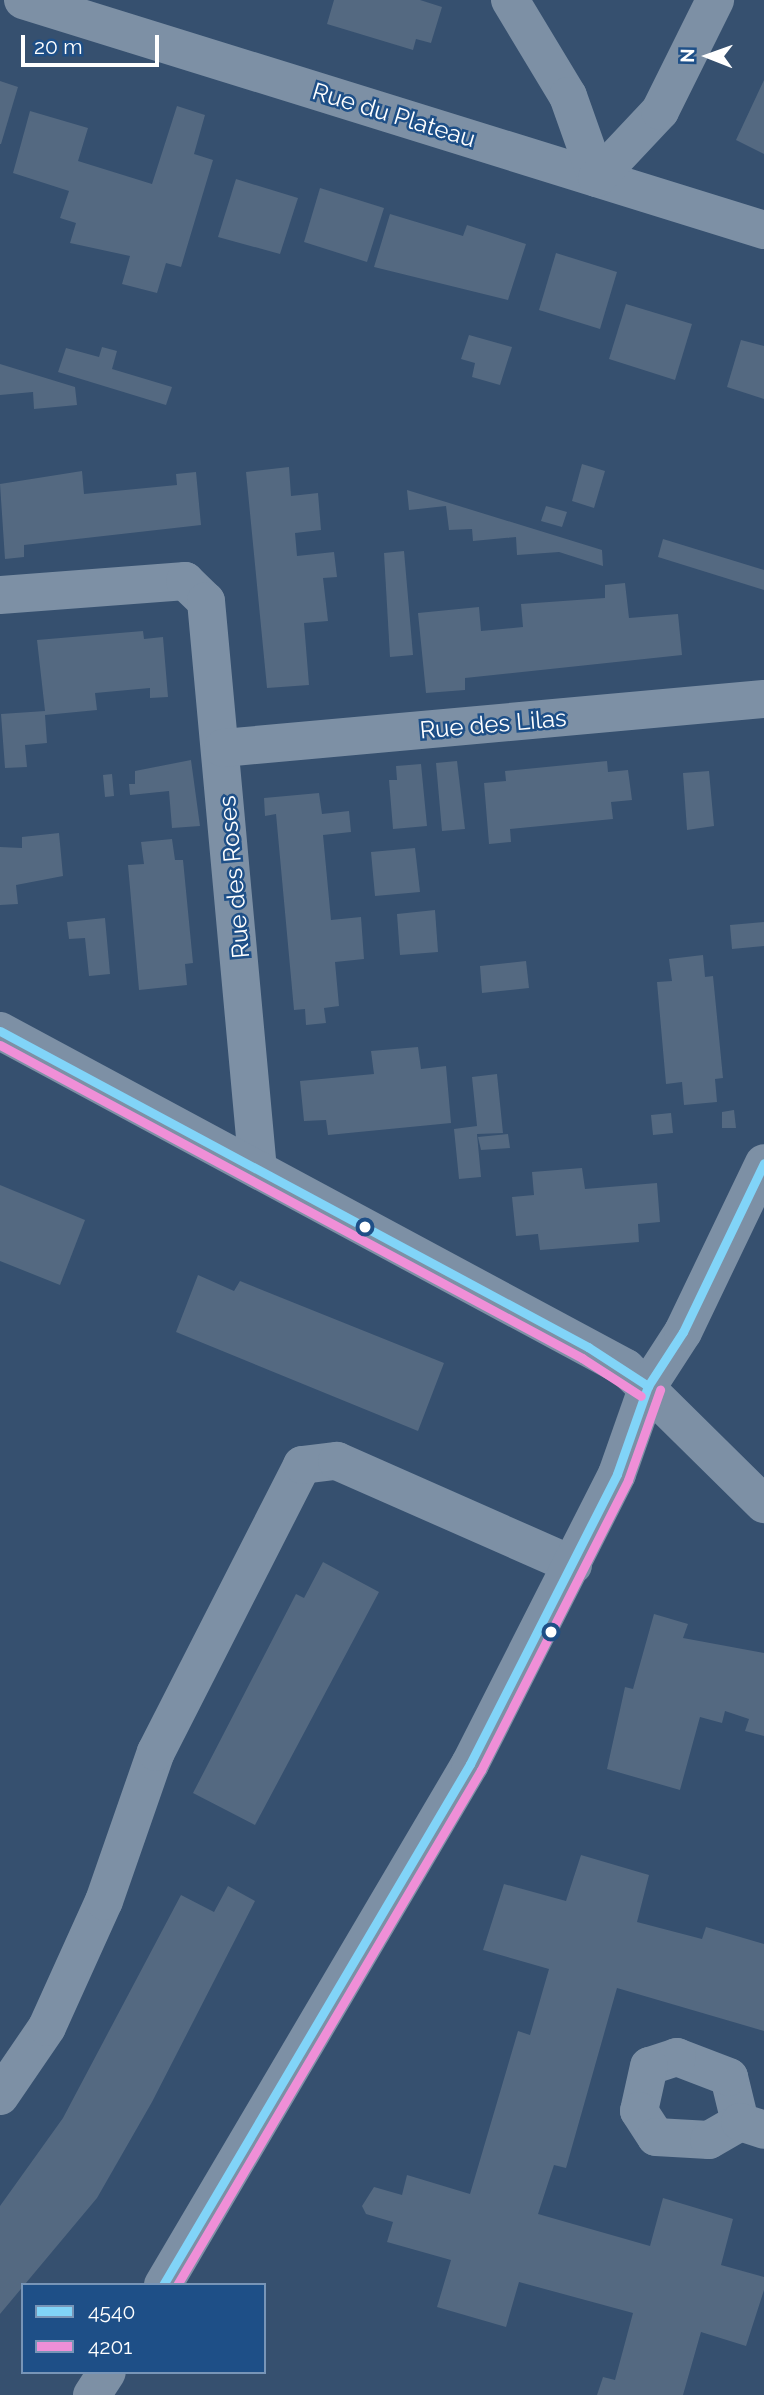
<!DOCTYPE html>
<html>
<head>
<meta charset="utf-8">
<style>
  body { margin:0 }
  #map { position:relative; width:764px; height:2395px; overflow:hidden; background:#36506f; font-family:Raleway,sans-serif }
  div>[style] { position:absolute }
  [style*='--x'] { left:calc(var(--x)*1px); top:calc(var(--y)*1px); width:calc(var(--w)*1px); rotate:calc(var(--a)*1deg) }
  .building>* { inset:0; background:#546981 }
  .minor>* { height:38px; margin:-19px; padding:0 19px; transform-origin:19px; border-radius:19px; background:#7d90a5 }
  .bus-1>* { height:9px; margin:-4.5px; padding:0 4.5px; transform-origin:4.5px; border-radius:4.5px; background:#81d4f8 }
  .bus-2>* { height:9px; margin:-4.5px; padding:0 4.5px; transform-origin:4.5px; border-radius:4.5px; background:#ef8fd7 }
  .dots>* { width:19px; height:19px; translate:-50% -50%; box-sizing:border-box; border:4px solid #1e4f87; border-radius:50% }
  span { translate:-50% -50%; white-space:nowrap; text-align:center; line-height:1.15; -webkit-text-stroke:5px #1e4f87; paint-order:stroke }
  .street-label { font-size:24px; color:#fff }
  .legend { position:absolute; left:21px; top:2283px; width:245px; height:91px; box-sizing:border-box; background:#1e4f87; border:2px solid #7895b7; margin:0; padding:9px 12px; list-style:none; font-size:21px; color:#fff }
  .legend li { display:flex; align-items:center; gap:14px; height:35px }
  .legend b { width:35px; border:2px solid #7895b7 }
  .north { position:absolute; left:673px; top:21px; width:70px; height:70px; -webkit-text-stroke:5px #1e4f87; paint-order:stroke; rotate:271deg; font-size:19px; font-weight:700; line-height:28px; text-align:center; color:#fff }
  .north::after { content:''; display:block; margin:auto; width:24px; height:32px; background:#fff; clip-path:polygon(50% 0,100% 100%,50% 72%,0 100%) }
  .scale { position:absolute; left:21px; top:35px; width:138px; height:32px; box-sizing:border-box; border:4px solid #fff; border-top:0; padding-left:9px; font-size:21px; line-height:24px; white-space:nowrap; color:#fff; -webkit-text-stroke:5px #1e4f87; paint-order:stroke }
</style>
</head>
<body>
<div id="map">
  <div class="building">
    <div style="clip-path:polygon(334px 0,420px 0,442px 7px,431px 43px,416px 39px,413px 50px,327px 24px)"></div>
    <div style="clip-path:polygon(764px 80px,764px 154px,736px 140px)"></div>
    <div style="clip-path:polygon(0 81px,18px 87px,1px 144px,0 144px)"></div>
    <div style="clip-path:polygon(177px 106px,205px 115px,194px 154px,213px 160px,181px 267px,166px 263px,157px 293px,122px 284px,130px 256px,70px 243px,76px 223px,60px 218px,69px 191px,13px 173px,30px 111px,88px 128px,78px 161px,152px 184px)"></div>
    <div style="clip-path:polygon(236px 179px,298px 198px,280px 254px,218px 237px)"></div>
    <div style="clip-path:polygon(320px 188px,384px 208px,367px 262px,304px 242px)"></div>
    <div style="clip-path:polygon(390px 214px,463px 236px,467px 225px,526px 244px,508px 300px,374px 267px)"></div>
    <div style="clip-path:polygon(556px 253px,617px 272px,600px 329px,539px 310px)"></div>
    <div style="clip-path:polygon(626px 304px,692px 324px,675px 380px,609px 359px)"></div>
    <div style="clip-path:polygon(469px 335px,512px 347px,500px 385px,472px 377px,475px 363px,461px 359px)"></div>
    <div style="clip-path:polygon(741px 340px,764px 346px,764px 399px,727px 387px)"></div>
    <div style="clip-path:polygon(102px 347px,117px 351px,112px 369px,172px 387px,166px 405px,58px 372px,66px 348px,99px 357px)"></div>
    <div style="clip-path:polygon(0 364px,75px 387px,77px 405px,34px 409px,33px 392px,0 395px)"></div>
    <div style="clip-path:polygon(582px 464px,605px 471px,594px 508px,572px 501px)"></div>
    <div style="clip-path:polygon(289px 467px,291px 496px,318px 493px,321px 530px,295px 533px,297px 556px,334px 552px,337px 577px,323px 578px,328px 621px,304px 623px,309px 685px,267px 688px,246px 472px)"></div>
    <div style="clip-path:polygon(82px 471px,84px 494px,177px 485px,176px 474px,196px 472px,201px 525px,24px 545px,24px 557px,5px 559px,0 484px)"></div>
    <div style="clip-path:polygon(407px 490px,602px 550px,603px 566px,559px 552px,517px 555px,516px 537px,473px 541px,472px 529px,449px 530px,446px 506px,409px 510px)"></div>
    <div style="clip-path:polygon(546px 506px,567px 512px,562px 527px,541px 521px)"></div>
    <div style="clip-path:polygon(663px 539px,764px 570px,764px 590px,658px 557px)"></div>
    <div style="clip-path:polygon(404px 551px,413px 655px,390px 657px,384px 553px)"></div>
    <div style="clip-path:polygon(625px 583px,629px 618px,678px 614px,682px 655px,465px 678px,465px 690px,426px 693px,418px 613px,479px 607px,481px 631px,523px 627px,521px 604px,605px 598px,605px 585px)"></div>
    <div style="clip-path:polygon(143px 631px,144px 639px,163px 637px,168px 697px,150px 698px,150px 688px,95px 693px,97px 710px,45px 715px,47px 743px,25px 745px,27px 767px,5px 768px,1px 714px,45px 711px,37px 640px)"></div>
    <div style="clip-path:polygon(191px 760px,200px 826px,172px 828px,169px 791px,130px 795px,129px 784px,135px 784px,135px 771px)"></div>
    <div style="clip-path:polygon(457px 761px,465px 829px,442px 831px,436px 763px)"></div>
    <div style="clip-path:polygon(607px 761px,608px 772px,628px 770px,632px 800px,611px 802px,613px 819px,510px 829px,511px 842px,489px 844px,484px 783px,506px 781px,505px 771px)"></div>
    <div style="clip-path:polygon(421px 764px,427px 826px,393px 829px,389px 780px,397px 780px,396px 766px)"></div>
    <div style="clip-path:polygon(709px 771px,714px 826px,687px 830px,683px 773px)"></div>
    <div style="clip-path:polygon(112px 774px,114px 796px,105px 797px,103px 775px)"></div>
    <div style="clip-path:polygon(319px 793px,322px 814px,349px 811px,351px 832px,323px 835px,331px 920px,361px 917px,364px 959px,335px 962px,339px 1006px,324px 1008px,326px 1023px,306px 1025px,305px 1009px,294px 1010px,276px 814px,265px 816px,264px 798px)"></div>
    <div style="clip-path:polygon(59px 833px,63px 876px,16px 885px,18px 904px,0 905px,0 847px,22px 848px,22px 837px)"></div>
    <div style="clip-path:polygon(172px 839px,175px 860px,183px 860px,193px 963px,185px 964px,187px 985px,139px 990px,128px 865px,144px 864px,141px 842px)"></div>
    <div style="clip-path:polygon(415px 848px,420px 892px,375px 896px,371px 852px)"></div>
    <div style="clip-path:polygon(435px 910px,438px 952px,400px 955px,397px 914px)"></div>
    <div style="clip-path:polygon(105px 918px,110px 974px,89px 976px,85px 938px,69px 939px,67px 922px)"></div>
    <div style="clip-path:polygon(764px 922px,764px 946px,732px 949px,730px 925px)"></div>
    <div style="clip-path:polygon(703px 955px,705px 977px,713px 976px,723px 1078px,715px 1079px,717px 1102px,684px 1105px,682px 1082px,666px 1084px,657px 982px,672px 981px,669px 959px)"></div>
    <div style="clip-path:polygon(526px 961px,529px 988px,482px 993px,480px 966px)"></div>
    <div style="clip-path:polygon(418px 1047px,421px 1069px,446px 1066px,451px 1123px,328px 1135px,326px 1120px,304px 1121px,300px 1081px,374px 1074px,371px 1051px)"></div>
    <div style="clip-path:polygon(497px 1074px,503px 1133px,477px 1134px,481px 1177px,459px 1179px,454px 1129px,477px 1126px,472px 1077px)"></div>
    <div style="clip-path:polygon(734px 1110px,736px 1128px,722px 1128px,722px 1112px)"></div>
    <div style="clip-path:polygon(671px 1113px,673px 1133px,653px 1135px,651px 1115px)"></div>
    <div style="clip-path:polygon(508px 1134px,510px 1148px,481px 1150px,478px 1137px)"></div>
    <div style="clip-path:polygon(582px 1168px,585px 1189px,657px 1183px,660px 1222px,638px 1224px,639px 1242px,540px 1250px,538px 1234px,516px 1236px,512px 1197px,534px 1195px,532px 1172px)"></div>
    <div style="clip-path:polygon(0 1185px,85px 1220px,60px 1285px,0 1261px)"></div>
    <div style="clip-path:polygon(198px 1275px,234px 1291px,240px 1281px,444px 1363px,418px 1431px,176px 1332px)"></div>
    <div style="clip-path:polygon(323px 1562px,379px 1592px,255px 1825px,193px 1793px,296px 1594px,304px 1598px)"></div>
    <div style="clip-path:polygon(654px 1614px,688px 1624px,683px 1638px,764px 1653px,764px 1736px,745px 1731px,749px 1719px,725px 1711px,722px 1723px,700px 1717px,680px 1790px,607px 1769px,625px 1687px,633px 1689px)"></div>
    <div style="clip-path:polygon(581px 1855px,649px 1875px,637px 1922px,702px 1939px,706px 1927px,764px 1944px,764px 2031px,617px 1988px,566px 2168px,554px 2165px,538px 2214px,650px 2246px,663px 2198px,733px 2219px,721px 2265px,764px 2277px,764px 2290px,746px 2346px,701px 2332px,683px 2395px,597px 2395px,603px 2377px,615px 2380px,633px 2313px,519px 2282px,506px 2327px,437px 2307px,451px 2260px,387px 2242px,393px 2222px,366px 2214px,362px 2206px,374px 2187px,402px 2195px,407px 2175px,470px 2194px,518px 2031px,530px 2035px,549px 1969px,483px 1950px,504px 1884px,566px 1901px)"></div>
    <div style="clip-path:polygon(228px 1886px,255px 1901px,152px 2102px,97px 2198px,0 2314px,0 2206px,63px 2118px,181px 1895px,214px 1912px)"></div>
  </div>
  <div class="minor">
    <div style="--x:23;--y:0;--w:776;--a:17.24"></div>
    <div style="--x:510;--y:0;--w:112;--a:58.9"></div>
    <div style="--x:568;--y:96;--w:87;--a:70.5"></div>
    <div style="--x:597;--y:178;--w:92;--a:-46.8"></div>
    <div style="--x:660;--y:111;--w:124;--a:-63.6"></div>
    <div style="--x:0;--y:595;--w:186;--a:-4.3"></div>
    <div style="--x:185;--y:581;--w:29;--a:44"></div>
    <div style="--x:206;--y:601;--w:571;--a:84.78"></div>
    <div style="--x:223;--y:748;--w:543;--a:-5.18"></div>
    <div style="--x:0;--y:1031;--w:711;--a:28.3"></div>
    <div style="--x:626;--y:1368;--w:194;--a:44.6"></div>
    <div style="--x:0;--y:2096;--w:83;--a:-55.7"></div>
    <div style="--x:47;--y:2027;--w:138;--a:-65.7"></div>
    <div style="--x:104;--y:1901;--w:158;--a:-70.8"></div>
    <div style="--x:156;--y:1752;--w:322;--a:-63"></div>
    <div style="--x:302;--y:1465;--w:35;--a:-7"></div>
    <div style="--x:337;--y:1461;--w:258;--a:23.8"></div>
    <div style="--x:740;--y:2122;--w:46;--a:-103.7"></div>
    <div style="--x:729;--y:2077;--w:56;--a:-159"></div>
    <div style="--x:677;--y:2057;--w:29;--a:162"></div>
    <div style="--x:649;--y:2066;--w:46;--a:102.5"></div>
    <div style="--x:639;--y:2111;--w:31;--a:57"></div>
    <div style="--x:656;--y:2137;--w:53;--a:3.2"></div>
    <div style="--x:709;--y:2140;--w:36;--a:-30"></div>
    <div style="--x:740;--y:2122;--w:25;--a:18"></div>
    <div style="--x:163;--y:2285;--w:605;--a:-59.49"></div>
    <div style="--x:470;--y:1764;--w:325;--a:-63.1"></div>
    <div style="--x:617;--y:1474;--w:93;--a:-70.6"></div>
    <div style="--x:648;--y:1386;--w:64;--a:-57.1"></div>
    <div style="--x:683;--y:1332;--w:187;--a:-64.4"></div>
    <div style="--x:92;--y:2395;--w:27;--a:-57"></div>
  </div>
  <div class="bus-1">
    <div style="--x:0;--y:1031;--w:668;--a:28.25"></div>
    <div style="--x:588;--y:1347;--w:72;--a:33"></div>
    <div style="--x:163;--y:2285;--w:605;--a:-59.49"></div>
    <div style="--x:470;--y:1764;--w:325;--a:-63.1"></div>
    <div style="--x:617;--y:1474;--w:93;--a:-70.6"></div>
    <div style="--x:648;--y:1386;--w:64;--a:-57.1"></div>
    <div style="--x:683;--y:1332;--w:187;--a:-64.4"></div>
  </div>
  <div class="bus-2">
    <div style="--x:0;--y:1045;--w:661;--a:28.27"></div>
    <div style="--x:582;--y:1358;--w:70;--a:32.8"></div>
    <div style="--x:177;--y:2285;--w:598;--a:-59.45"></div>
    <div style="--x:481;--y:1770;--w:325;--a:-63.1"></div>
    <div style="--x:628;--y:1480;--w:96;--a:-70.4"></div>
  </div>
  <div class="dots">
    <div style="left:365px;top:1227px;background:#fff"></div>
    <div style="left:551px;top:1632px;background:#fff"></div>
  </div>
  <div class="street-label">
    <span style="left:394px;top:115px;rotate:17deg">Rue du Plateau</span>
    <span style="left:493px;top:724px;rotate:-5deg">Rue des Lilas</span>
    <span style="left:234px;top:877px;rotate:-95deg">Rue des Roses</span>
  </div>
  <ul class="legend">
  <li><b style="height:9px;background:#81d4f8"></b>4540</li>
  <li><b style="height:9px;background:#ef8fd7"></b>4201</li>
  </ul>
  <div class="north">N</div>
  <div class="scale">20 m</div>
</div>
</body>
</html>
